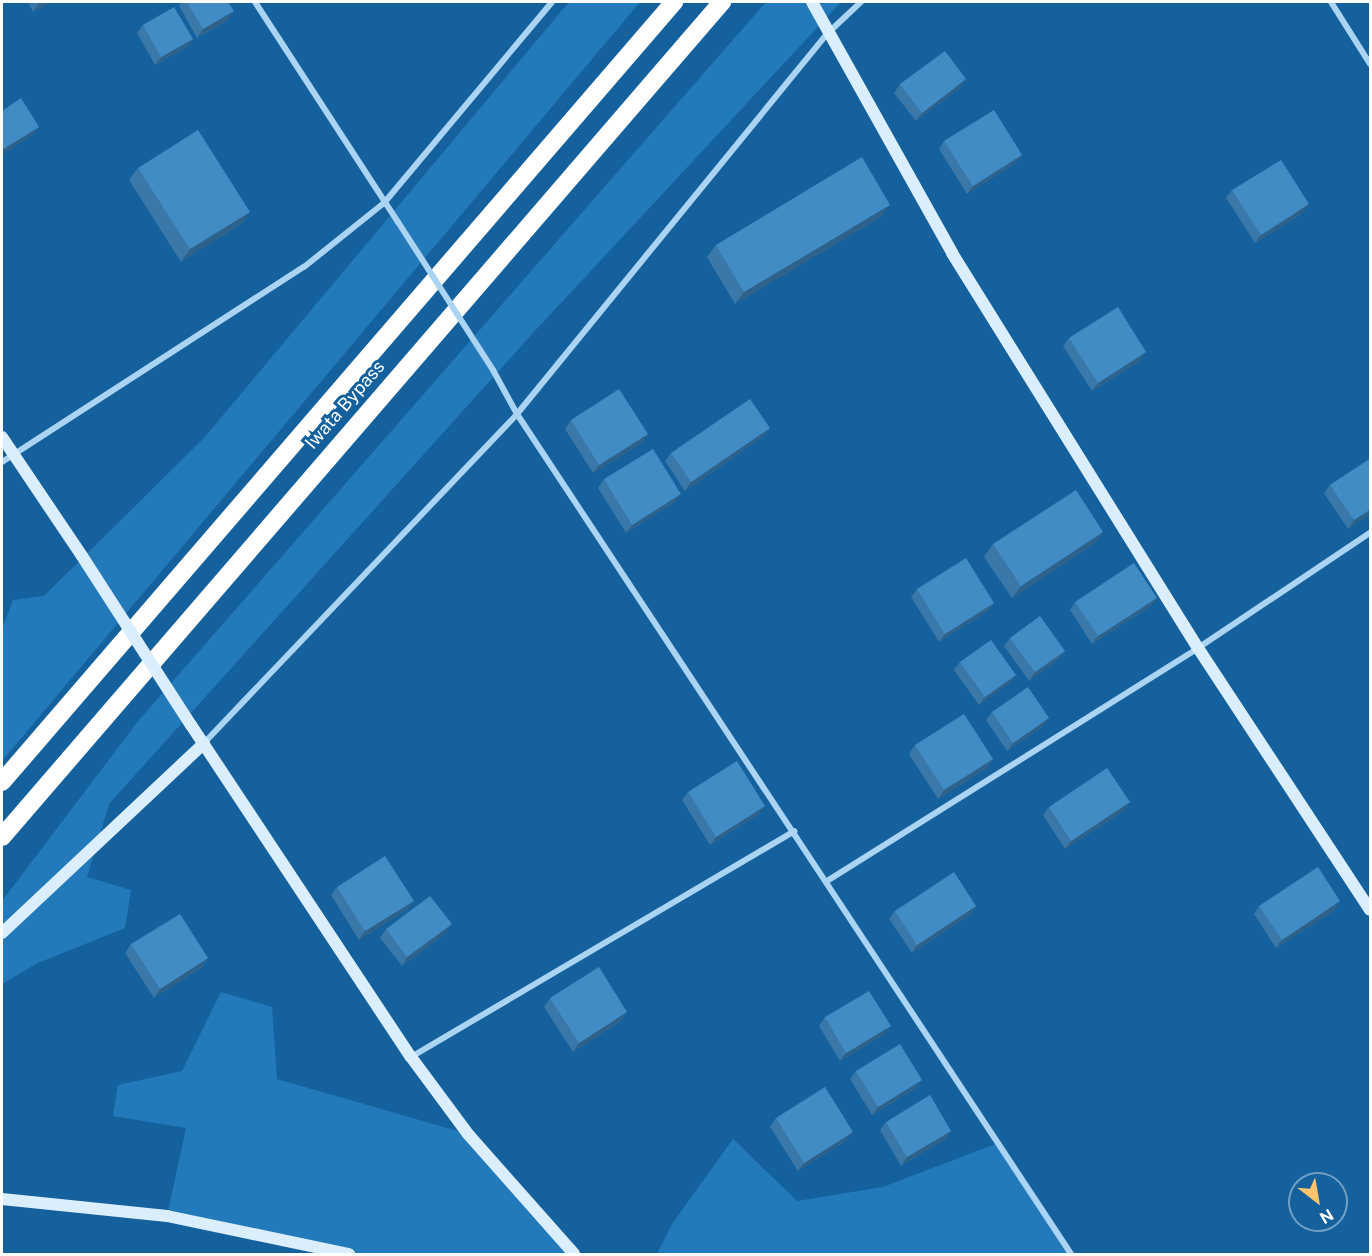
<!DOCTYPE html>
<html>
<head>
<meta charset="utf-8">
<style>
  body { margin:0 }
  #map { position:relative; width:1372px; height:1256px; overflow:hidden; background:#14619d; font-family:"Public Sans",sans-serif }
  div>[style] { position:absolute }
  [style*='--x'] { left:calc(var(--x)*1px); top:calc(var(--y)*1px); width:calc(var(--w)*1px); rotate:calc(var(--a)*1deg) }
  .green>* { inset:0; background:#237aba }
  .street>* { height:6px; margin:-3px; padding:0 3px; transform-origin:3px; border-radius:3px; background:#abd4f3 }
  .secondary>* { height:12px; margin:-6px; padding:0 6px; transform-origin:6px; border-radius:6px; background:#dbeefd }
  .highway>* { height:18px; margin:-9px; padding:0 9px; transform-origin:9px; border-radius:9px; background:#fff }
  .street-bridge>* { height:6px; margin:-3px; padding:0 3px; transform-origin:3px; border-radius:3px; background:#abd4f3 }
  .secondary-bridge>* { height:12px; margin:-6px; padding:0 6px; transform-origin:6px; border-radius:6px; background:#dbeefd }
  .wall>* { inset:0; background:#3978a9 }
  .shaded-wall>* { inset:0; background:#2e628a }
  .building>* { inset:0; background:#428cc5 }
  span { translate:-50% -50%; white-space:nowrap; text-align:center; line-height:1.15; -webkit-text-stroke:6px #14619d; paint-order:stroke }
  .street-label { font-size:18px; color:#fff }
  .frame { position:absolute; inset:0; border:3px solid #fff; pointer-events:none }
  .north { position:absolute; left:1288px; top:1172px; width:60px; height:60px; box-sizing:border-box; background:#14619d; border:2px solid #72a0c4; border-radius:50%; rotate:149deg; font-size:16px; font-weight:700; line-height:24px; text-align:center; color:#fff }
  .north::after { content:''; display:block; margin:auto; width:21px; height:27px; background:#ffc46e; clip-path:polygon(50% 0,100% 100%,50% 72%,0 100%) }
</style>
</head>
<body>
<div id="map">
  <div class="green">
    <div style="clip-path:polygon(569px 2px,640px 2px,2px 761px,2px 629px,13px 600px,44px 596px,204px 438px)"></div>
    <div style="clip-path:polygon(766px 2px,841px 2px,533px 333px,109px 804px,87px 877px,131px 890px,125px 928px,38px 963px,2px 984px,2px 901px,139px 720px)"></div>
    <div style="clip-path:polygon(221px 992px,272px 1007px,277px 1079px,468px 1134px,574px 1254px,342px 1254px,167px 1216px,186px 1128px,113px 1116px,118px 1085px,182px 1071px)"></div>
    <div style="clip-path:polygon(733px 1139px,797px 1201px,883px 1187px,998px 1143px,1071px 1254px,657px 1254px,672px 1224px)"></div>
  </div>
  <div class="street">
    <div style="--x:255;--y:2;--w:262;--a:57"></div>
    <div style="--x:1331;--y:2;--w:73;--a:57.8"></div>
    <div style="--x:493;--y:370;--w:50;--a:61.4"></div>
    <div style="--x:517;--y:414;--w:1006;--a:56.59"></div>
    <div style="--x:2;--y:462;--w:359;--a:-32.9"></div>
    <div style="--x:304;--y:267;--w:102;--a:-38.7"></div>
    <div style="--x:384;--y:203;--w:262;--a:-50.1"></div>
    <div style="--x:204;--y:743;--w:454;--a:-46.4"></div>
    <div style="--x:517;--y:414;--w:493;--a:-50.8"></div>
    <div style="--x:829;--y:32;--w:44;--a:-43.2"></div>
    <div style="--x:827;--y:881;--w:438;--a:-32.1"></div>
    <div style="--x:1198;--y:648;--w:207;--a:-33.8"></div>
    <div style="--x:411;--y:1057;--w:445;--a:-30.5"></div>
  </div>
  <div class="secondary">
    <div style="--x:812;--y:2;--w:287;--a:60.8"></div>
    <div style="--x:952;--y:253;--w:465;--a:58.1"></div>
    <div style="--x:1198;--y:648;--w:313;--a:56.7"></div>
    <div style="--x:2;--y:437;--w:143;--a:56.1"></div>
    <div style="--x:191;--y:725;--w:398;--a:56.5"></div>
    <div style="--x:411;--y:1057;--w:96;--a:53.5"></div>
    <div style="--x:468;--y:1134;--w:160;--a:48.5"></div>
    <div style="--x:2;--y:933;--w:277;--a:-43.2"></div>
    <div style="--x:2;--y:1199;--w:166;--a:5.9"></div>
    <div style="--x:167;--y:1216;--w:186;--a:11.8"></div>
  </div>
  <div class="highway">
    <div style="--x:2;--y:782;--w:1030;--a:-49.25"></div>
    <div style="--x:2;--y:837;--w:1103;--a:-49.23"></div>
  </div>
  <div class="street-bridge">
    <div style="--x:398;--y:222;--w:176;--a:57.3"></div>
  </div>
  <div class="secondary-bridge">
    <div style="--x:82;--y:556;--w:201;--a:57.2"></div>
  </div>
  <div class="wall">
    <div style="clip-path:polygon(28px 2px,51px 2px,33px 12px)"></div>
    <div style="clip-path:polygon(182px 2px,228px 2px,228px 20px,197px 38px,179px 6px)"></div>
    <div style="clip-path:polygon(143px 25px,193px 39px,187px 47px,155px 65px,137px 33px)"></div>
    <div style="clip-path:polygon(900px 84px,960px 88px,916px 121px,894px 93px)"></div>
    <div style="clip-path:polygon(944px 141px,1016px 163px,967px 194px,939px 149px)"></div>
    <div style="clip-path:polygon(138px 168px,250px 212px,241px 224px,181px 262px,129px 180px)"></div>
    <div style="clip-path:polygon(1232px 190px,1303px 213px,1255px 243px,1226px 198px)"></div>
    <div style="clip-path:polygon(881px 217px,735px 304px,707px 257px,716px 245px)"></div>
    <div style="clip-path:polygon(1069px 338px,1140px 361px,1092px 391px,1063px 346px)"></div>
    <div style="clip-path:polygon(571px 420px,648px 434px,642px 443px,593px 473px,565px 429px)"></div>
    <div style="clip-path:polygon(770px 428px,764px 436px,685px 491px,665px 461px,671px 453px)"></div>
    <div style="clip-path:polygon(1371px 458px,1371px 513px,1348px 529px,1324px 493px,1330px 485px)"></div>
    <div style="clip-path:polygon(604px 479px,675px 502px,626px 533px,598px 488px)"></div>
    <div style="clip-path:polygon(1103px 532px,1094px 544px,1012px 598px,984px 557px,993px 544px)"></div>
    <div style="clip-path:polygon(917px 589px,988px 611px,939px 642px,911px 597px)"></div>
    <div style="clip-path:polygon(1075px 602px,1151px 606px,1092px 644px,1070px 610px)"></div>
    <div style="clip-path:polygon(1010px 638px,1065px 651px,1059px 659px,1029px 681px,1004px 646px)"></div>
    <div style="clip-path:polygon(960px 662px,1016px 675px,1010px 683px,979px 705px,954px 670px)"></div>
    <div style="clip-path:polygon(992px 712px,1043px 726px,1007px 751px,986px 720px)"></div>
    <div style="clip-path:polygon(915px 745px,993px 759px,987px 768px,938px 799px,909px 754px)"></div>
    <div style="clip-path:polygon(688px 792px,759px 814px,710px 845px,682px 800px)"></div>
    <div style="clip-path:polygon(1049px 807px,1124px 811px,1065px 849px,1043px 815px)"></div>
    <div style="clip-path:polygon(337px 887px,408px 909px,359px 940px,331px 895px)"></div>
    <div style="clip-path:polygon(976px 906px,970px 915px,912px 953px,889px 919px,895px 911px)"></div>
    <div style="clip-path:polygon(1259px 906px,1335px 910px,1276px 948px,1254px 914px)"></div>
    <div style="clip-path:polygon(386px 929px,446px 933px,402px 966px,380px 938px)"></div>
    <div style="clip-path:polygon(131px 944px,208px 958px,202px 967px,154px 998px,125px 953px)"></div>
    <div style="clip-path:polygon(550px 998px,621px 1021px,573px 1052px,544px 1007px)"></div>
    <div style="clip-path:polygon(825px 1017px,885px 1034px,840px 1061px,819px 1026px)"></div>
    <div style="clip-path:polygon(856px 1071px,916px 1088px,872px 1115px,850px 1079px)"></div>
    <div style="clip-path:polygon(776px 1118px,847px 1140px,798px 1171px,770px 1127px)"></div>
    <div style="clip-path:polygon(886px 1122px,951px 1131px,945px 1139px,901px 1166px,880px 1130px)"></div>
  </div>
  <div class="shaded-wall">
    <div style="clip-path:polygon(42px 2px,51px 2px,33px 12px,39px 3px)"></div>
    <div style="clip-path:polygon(234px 11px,228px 20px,197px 38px,203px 29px)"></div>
    <div style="clip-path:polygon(193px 39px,187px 47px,155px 65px,161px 57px)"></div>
    <div style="clip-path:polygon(966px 79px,960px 88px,916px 121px,922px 113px)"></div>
    <div style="clip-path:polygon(39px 127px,33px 135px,2px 155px,2px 150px)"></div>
    <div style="clip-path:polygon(1022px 155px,1016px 163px,967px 194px,973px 186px)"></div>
    <div style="clip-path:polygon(1309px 204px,1303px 213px,1255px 243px,1261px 235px)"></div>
    <div style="clip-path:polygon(890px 205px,881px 217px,735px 304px,744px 292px)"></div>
    <div style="clip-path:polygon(250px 212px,241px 224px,181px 262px,190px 249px)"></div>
    <div style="clip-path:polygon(1146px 352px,1140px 361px,1092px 391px,1098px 383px)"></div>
    <div style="clip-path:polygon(770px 428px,764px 436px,685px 491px,691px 482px)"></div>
    <div style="clip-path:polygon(648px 434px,642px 443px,593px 473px,599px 465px)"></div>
    <div style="clip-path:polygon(681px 494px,675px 502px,626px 533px,632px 525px)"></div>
    <div style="clip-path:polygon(1371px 509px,1371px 513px,1348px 529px,1354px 520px)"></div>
    <div style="clip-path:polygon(1103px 532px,1094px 544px,1012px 598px,1021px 586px)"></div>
    <div style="clip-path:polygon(1157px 598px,1151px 606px,1092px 644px,1098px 636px)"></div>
    <div style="clip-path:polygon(994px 603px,988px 611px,939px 642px,945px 634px)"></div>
    <div style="clip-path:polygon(1065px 651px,1059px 659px,1029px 681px,1035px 672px)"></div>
    <div style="clip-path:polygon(1016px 675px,1010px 683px,979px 705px,985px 697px)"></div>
    <div style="clip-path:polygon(1049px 718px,1043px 726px,1007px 751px,1013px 743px)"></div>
    <div style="clip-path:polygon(993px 759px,987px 768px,938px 799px,944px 790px)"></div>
    <div style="clip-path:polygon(1130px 802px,1124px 811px,1065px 849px,1071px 841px)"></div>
    <div style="clip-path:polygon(765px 806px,759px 814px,710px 845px,716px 837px)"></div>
    <div style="clip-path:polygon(414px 901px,408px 909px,359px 940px,365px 931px)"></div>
    <div style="clip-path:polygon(1340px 901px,1335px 910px,1276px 948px,1282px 940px)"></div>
    <div style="clip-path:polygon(976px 906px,970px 915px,912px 953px,917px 945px)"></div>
    <div style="clip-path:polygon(452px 924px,446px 933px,402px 966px,407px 957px)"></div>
    <div style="clip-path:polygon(208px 958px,202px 967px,154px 998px,160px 989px)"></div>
    <div style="clip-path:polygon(627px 1012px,621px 1021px,573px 1052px,579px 1043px)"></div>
    <div style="clip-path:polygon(891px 1026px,885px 1034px,840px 1061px,846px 1053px)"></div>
    <div style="clip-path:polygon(922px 1080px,916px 1088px,872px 1115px,878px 1107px)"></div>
    <div style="clip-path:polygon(951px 1131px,945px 1139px,901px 1166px,907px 1157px)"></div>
    <div style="clip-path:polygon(853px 1132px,847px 1140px,798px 1171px,804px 1163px)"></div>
  </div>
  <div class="building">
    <div style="clip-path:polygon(187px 2px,228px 2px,234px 11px,203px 29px)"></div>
    <div style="clip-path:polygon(174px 7px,193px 39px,161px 57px,143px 25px)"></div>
    <div style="clip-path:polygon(945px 51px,966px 79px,922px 113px,900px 84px)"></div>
    <div style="clip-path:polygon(21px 98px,39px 127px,2px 150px,2px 111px)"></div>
    <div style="clip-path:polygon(994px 110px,1022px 155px,973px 186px,944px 141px)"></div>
    <div style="clip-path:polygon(198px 130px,250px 212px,190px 249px,138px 168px)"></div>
    <div style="clip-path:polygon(862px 157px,890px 205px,744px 292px,716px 245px)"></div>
    <div style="clip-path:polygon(1281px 160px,1309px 204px,1261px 235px,1232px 190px)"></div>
    <div style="clip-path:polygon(1118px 307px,1146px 352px,1098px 383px,1069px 338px)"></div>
    <div style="clip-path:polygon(619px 389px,648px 434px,599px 465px,571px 420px)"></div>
    <div style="clip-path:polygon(750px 399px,770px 428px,691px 482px,671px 453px)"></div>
    <div style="clip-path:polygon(653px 449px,681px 494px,632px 525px,604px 479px)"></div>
    <div style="clip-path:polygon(1371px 458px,1371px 509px,1354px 520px,1330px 485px)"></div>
    <div style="clip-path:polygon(1076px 490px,1103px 532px,1021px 586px,993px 544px)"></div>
    <div style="clip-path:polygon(966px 558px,994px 603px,945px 634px,917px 589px)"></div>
    <div style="clip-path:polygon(1134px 563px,1157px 598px,1098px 636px,1075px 602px)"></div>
    <div style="clip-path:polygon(1040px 616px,1065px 651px,1035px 672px,1010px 638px)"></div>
    <div style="clip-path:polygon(991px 640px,1016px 675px,985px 697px,960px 662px)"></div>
    <div style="clip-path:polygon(1028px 687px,1049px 718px,1013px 743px,992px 712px)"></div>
    <div style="clip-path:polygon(964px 714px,993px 759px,944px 790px,915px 745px)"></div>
    <div style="clip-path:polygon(737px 761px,765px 806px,716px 837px,688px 792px)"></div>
    <div style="clip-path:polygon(1107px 768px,1130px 802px,1071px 841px,1049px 807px)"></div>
    <div style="clip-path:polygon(385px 856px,414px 901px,365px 931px,337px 887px)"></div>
    <div style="clip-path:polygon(1318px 867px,1340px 901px,1282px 940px,1259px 906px)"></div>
    <div style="clip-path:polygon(954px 872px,976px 906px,917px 945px,895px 911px)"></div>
    <div style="clip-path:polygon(430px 896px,452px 924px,407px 957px,386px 929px)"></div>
    <div style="clip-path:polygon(180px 914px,208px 958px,160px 989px,131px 944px)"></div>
    <div style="clip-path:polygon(599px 967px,627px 1012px,579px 1043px,550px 998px)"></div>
    <div style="clip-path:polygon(869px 991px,891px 1026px,846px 1053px,825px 1017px)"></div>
    <div style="clip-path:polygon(900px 1044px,922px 1080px,878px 1107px,856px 1071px)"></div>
    <div style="clip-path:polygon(825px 1087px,853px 1132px,804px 1163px,776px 1118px)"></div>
    <div style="clip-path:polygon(930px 1095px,951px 1131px,907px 1157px,886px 1122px)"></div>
  </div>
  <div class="street-label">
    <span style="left:345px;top:405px;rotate:-49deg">Iwata Bypass</span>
  </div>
  <div class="frame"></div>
  <div class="north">N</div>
</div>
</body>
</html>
